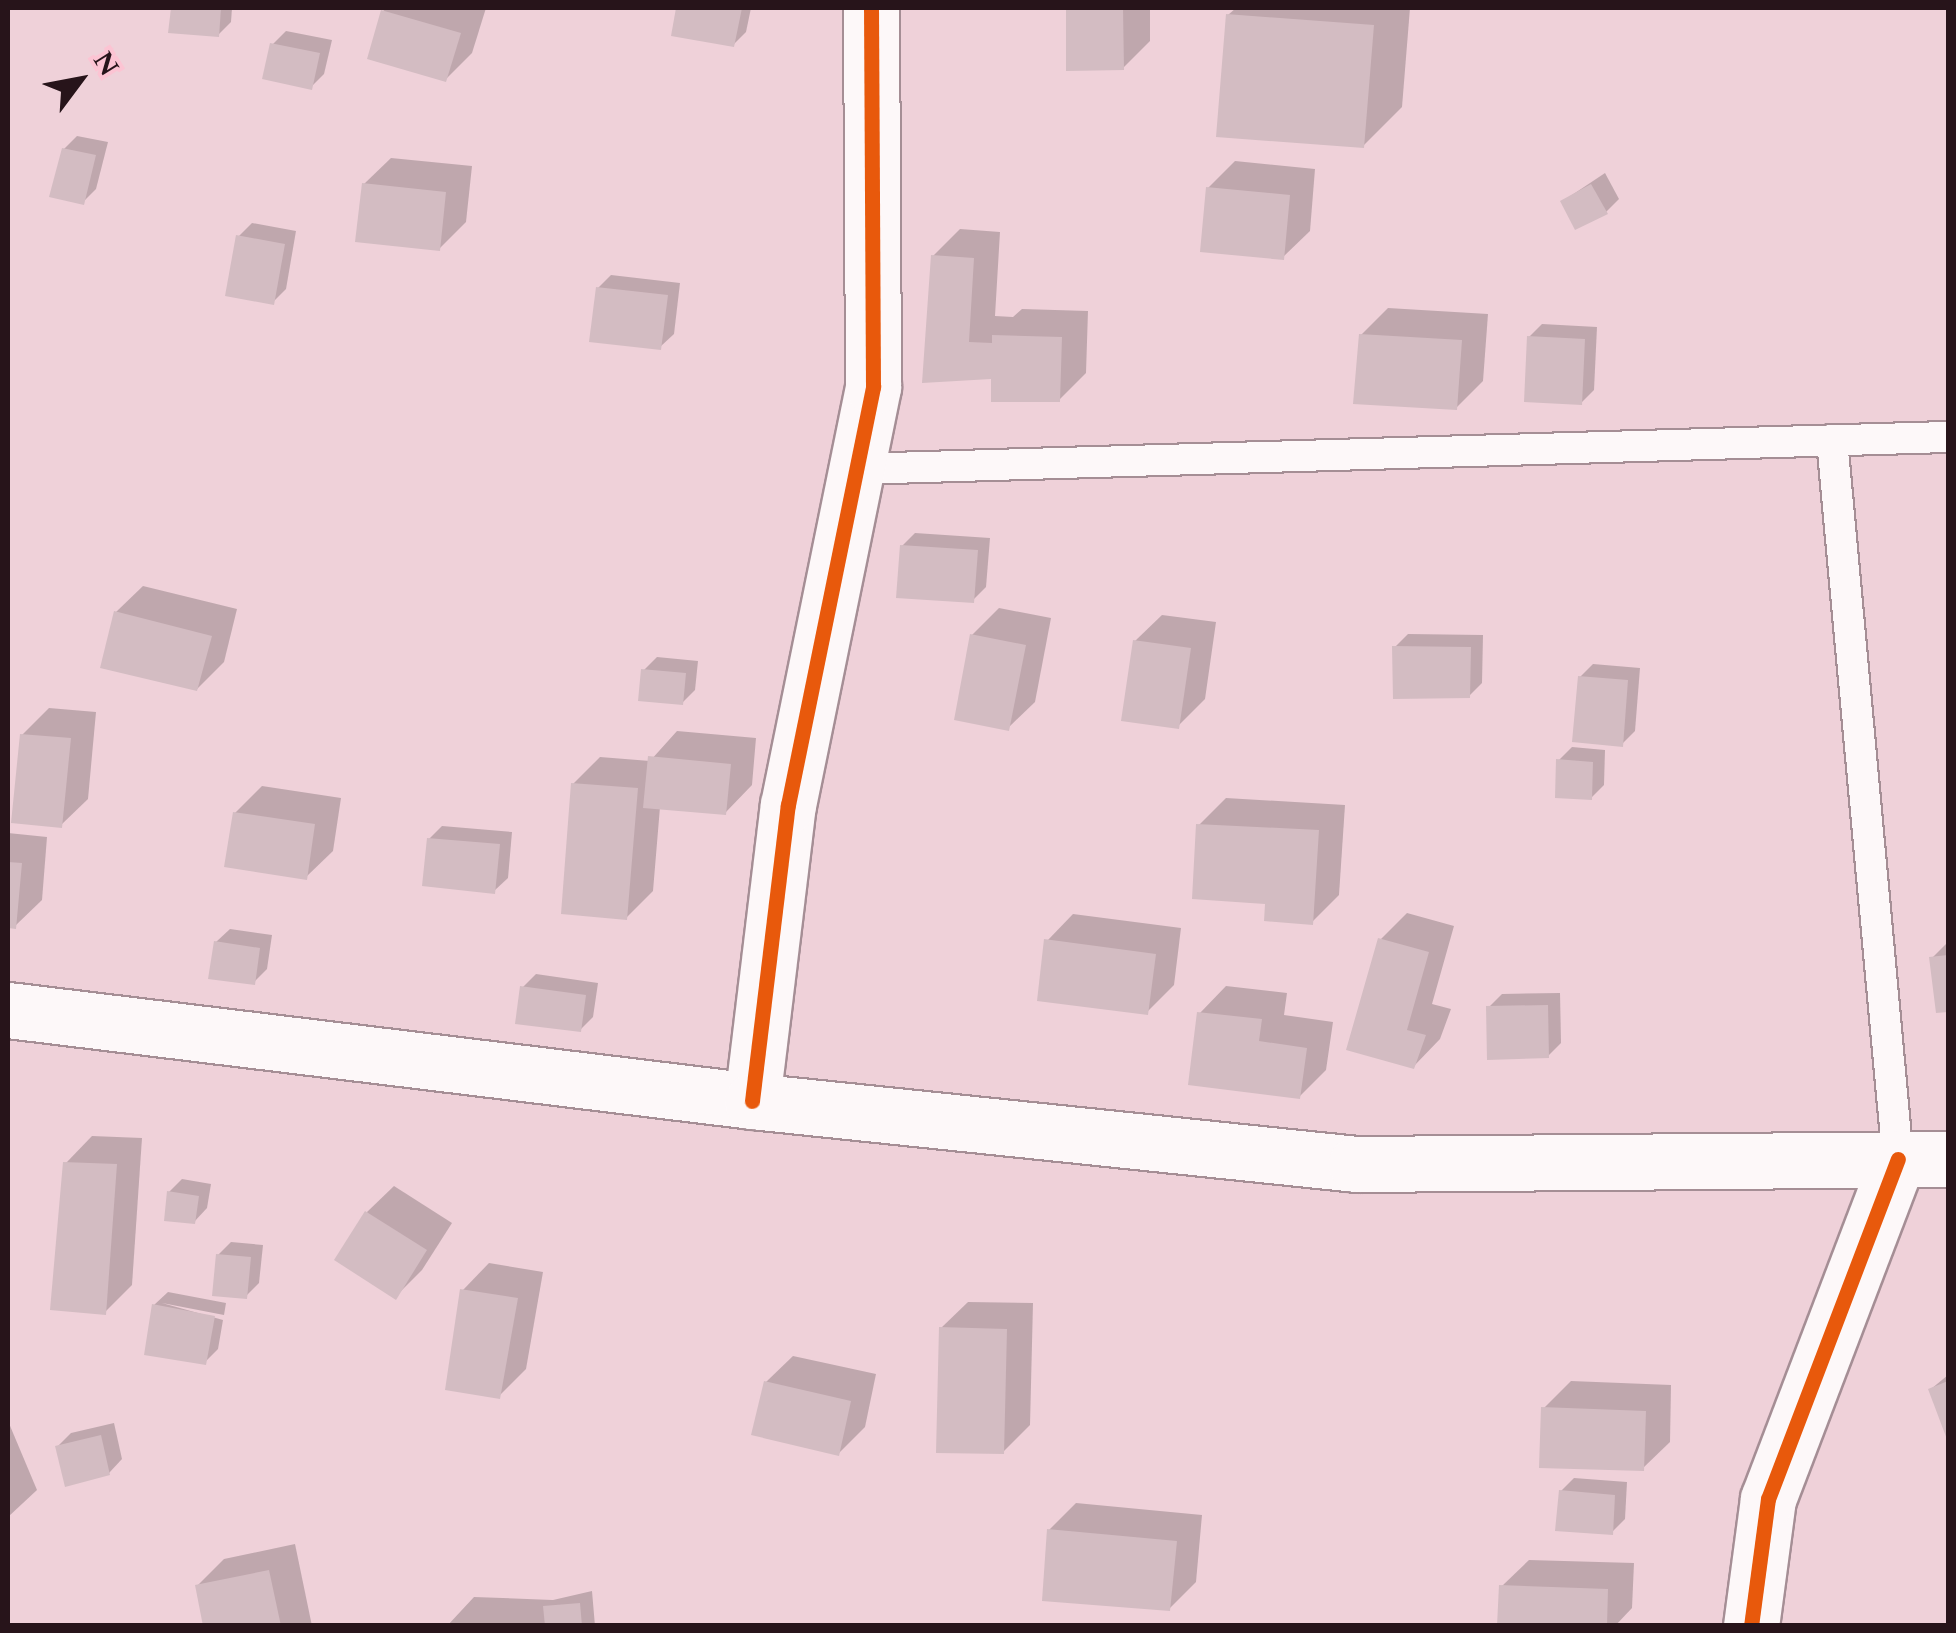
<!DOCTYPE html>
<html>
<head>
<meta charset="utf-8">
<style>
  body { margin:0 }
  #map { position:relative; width:1956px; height:1633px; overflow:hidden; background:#efd1d9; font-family:Spectral,serif }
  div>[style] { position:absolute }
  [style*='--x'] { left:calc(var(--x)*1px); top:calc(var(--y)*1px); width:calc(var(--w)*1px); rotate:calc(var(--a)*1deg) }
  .shadow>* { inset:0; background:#0003 }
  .building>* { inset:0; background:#d3bcc2 }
  .roads { filter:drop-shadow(2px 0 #a58e95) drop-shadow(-2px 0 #a58e95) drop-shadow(0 2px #a58e95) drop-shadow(0 -2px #a58e95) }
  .lane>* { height:30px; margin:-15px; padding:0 15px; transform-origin:15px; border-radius:15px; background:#fdf8f9 }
  .street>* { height:55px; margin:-27.5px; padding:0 27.5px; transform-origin:27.5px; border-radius:27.5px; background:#fdf8f9 }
  .primary>* { height:55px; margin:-27.5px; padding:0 27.5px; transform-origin:27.5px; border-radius:27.5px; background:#fdf8f9 }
  .cycleway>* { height:15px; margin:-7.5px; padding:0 7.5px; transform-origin:7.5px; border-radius:7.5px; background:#e8590c }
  span { translate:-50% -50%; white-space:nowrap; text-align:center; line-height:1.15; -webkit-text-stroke:8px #fcc4d3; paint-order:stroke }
  .frame { position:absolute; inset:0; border:10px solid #27141a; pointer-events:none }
  .north { position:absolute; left:30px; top:30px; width:100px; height:100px; -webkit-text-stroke:8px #fcc4d3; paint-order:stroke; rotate:58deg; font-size:28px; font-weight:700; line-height:40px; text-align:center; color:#27141a }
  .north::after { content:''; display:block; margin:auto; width:35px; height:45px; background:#27141a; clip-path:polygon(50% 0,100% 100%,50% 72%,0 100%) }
</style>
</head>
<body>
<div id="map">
  <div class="shadow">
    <div style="clip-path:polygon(173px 8px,232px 8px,231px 22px,218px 35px,171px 30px)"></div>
    <div style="clip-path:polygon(387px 8px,486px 8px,472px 53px,446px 79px,383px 11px)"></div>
    <div style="clip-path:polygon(678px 8px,751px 8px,746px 32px,733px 45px,673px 34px)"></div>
    <div style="clip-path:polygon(1068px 8px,1150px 8px,1150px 41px,1123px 68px,1069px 69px)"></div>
    <div style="clip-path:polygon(1236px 8px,1410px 8px,1402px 107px,1363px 146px,1228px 15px)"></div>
    <div style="clip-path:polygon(286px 31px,332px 40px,324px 74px,311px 87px,273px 44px)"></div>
    <div style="clip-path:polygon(77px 136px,108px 142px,96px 189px,83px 202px,64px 149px)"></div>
    <div style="clip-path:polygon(391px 158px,472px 166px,466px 222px,439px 249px,364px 184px)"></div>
    <div style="clip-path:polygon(1235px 161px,1315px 169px,1310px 231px,1283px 257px,1208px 188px)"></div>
    <div style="clip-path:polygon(1605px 173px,1619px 199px,1606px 212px,1563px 201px)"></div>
    <div style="clip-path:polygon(252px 223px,296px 231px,286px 289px,273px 302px,238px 237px)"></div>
    <div style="clip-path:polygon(960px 229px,1000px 232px,995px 316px,1013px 317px,1022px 309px,1088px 311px,1086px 373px,1059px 400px,994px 376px,924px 380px,933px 256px)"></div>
    <div style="clip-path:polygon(611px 275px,680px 283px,674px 334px,660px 347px,598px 288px)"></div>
    <div style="clip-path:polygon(1388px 308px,1488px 314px,1483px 381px,1456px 408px,1361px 335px)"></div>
    <div style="clip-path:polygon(1542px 324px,1597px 327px,1594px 390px,1581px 403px,1529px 337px)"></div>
    <div style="clip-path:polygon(915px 533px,990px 538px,986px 587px,973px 600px,902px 546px)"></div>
    <div style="clip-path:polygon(143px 586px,237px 609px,224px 662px,197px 689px,116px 612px)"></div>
    <div style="clip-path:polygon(999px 608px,1051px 618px,1035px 702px,1008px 728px,972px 635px)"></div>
    <div style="clip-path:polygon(1162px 615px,1216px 622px,1205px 699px,1178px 726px,1135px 641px)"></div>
    <div style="clip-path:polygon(1408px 634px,1483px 635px,1482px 683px,1469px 696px,1395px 647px)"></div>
    <div style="clip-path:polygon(657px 657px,698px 661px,695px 690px,682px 703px,644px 670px)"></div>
    <div style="clip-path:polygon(1593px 664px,1640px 668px,1635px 731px,1622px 744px,1580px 677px)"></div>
    <div style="clip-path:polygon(49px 708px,96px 712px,88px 799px,61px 825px,22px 735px)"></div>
    <div style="clip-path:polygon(677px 731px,756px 738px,752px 785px,726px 812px,660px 807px,653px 891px,626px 918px,573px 784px,600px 757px,650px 761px)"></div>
    <div style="clip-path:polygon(1572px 747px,1605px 750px,1604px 785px,1591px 798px,1559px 760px)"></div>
    <div style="clip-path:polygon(262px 786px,341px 798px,333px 851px,306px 877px,235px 813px)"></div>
    <div style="clip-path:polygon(1226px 798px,1345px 805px,1339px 895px,1312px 922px,1268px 901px,1199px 825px)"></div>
    <div style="clip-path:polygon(442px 826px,512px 832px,508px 878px,494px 891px,429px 839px)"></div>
    <div style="clip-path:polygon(8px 833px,47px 837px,42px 900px,15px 926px,8px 926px)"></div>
    <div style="clip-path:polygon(1407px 913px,1454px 926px,1432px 1004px,1451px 1009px,1440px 1039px,1414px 1066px,1380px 940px)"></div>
    <div style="clip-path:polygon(1073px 914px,1181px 928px,1174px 985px,1147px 1012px,1047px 941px)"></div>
    <div style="clip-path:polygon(230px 929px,272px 935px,267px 969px,254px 982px,216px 942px)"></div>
    <div style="clip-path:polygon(1948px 942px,1948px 1009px,1938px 1011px,1932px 958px)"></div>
    <div style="clip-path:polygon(536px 974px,598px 983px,593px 1017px,580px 1030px,523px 987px)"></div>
    <div style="clip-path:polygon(1226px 986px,1287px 993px,1284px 1015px,1333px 1022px,1326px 1070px,1299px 1097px,1200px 1013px)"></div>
    <div style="clip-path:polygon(1560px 993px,1561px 1043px,1548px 1056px,1489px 1007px,1502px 994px)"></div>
    <div style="clip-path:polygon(92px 1136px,142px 1138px,132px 1285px,105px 1312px,66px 1163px)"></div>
    <div style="clip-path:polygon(182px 1179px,211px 1184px,207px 1208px,194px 1222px,169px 1192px)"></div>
    <div style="clip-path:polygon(394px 1186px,452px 1223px,422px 1270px,395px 1297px,367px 1212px)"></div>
    <div style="clip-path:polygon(231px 1242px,263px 1245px,259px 1283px,246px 1296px,218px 1255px)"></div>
    <div style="clip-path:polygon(489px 1263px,543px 1272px,526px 1369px,499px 1396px,463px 1290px)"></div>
    <div style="clip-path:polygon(168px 1292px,226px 1303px,224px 1315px,162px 1303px,223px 1320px,218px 1349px,205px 1362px,154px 1305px)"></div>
    <div style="clip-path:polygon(968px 1302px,1033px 1303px,1030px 1425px,1003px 1452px,941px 1328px)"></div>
    <div style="clip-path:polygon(793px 1356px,876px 1374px,865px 1427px,838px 1454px,766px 1382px)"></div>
    <div style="clip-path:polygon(1948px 1375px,1948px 1436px,1931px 1389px)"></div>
    <div style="clip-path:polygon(1571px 1381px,1671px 1385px,1670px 1442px,1643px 1468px,1544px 1408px)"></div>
    <div style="clip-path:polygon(8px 1421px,37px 1490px,8px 1517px)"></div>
    <div style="clip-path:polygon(114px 1423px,122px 1459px,109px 1473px,58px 1446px,71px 1433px)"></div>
    <div style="clip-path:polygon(1574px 1478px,1627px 1482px,1625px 1519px,1612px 1532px,1561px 1491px)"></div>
    <div style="clip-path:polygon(1076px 1503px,1202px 1515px,1196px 1582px,1169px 1609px,1049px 1530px)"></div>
    <div style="clip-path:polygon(295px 1544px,312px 1626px,205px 1626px,197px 1586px,224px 1559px)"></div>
    <div style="clip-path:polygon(1529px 1560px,1634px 1563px,1632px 1608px,1615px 1626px,1500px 1626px,1502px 1586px)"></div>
    <div style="clip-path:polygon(592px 1591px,595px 1626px,447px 1626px,474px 1597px,553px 1600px)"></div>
  </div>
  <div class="building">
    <div style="clip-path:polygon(171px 8px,221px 8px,219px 37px,168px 33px)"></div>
    <div style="clip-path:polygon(676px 8px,742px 8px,734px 47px,671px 36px)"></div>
    <div style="clip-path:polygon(1066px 8px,1123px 8px,1124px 70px,1066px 71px)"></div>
    <div style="clip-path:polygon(381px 10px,461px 33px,446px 82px,367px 59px)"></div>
    <div style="clip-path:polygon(1226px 14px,1374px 25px,1364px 148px,1216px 137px)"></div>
    <div style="clip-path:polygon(270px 43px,320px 53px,312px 90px,262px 79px)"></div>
    <div style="clip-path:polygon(62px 148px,96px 155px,84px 205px,49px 197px)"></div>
    <div style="clip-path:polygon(362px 183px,446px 192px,440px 251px,355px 242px)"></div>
    <div style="clip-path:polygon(1591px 184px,1608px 214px,1575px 230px,1560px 201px)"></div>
    <div style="clip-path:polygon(1206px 187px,1290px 195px,1284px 260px,1200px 252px)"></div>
    <div style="clip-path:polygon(236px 235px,285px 244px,274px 305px,225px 296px)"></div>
    <div style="clip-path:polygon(931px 255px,974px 258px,969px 342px,992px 343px,992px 335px,1062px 337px,1060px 402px,991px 402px,991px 379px,922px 383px)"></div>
    <div style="clip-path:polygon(596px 287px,668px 295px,661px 350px,589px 342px)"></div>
    <div style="clip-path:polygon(1359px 334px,1462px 340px,1457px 410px,1353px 404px)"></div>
    <div style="clip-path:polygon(1527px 336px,1585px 339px,1582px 405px,1524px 402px)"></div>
    <div style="clip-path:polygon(900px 545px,978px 550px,974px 603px,896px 598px)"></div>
    <div style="clip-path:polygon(114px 611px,212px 636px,197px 691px,100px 668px)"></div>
    <div style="clip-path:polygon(970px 634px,1026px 645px,1009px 731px,954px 720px)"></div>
    <div style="clip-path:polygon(1133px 640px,1191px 648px,1179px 729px,1121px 721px)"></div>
    <div style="clip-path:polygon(1392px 646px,1471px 647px,1470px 698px,1393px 699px)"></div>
    <div style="clip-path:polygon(641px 669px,686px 673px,683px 705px,638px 701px)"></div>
    <div style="clip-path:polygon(1578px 676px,1628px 680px,1623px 747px,1572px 742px)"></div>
    <div style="clip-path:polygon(20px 734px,71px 738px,62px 828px,11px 823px)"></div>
    <div style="clip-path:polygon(648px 756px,731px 764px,726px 815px,643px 808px)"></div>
    <div style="clip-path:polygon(1556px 759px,1593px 762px,1592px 800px,1555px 798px)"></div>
    <div style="clip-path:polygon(571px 783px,638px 788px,627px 920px,561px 914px)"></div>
    <div style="clip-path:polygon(233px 812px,315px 824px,307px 880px,224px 867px)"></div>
    <div style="clip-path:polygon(1196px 824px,1319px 830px,1313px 925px,1264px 921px,1265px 904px,1192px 899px)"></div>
    <div style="clip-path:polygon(427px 838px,500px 844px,495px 894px,422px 886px)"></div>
    <div style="clip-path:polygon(8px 862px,22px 863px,16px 929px,8px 928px)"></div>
    <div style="clip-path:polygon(1378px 938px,1429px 952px,1407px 1030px,1426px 1035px,1414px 1069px,1346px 1050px)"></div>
    <div style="clip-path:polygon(1044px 939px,1156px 954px,1148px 1015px,1037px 1001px)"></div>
    <div style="clip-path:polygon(214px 941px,260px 948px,255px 985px,208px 979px)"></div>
    <div style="clip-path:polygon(1948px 955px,1948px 1012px,1936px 1013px,1929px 957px)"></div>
    <div style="clip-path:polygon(520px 986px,586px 995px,581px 1032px,515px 1024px)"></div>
    <div style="clip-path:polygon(1548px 1005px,1549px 1058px,1487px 1060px,1486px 1006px)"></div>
    <div style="clip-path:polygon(1197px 1012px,1262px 1019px,1259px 1041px,1307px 1048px,1300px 1099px,1188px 1085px)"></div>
    <div style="clip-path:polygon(63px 1162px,117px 1164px,106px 1315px,50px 1310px)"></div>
    <div style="clip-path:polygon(167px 1191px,199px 1196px,195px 1224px,164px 1221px)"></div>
    <div style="clip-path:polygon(365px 1211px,427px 1250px,396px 1300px,334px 1260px)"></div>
    <div style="clip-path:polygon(216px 1254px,251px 1257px,247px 1299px,212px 1296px)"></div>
    <div style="clip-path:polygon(460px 1289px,518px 1298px,500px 1399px,445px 1390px)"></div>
    <div style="clip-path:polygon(152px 1304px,215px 1316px,206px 1365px,144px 1355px)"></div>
    <div style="clip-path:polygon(939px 1327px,1007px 1329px,1004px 1454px,936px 1453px)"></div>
    <div style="clip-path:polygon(764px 1381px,851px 1401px,839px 1456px,751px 1435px)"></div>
    <div style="clip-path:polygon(1948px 1381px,1948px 1442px,1928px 1389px)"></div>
    <div style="clip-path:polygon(1541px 1407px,1646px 1411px,1644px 1471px,1539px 1468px)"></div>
    <div style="clip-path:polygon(101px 1435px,110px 1475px,65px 1487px,55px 1446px)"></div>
    <div style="clip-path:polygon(1559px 1490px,1615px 1495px,1613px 1535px,1555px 1531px)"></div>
    <div style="clip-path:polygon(1047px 1529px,1177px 1541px,1170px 1611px,1042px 1601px)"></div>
    <div style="clip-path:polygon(269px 1570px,281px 1626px,203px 1626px,195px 1585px)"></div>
    <div style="clip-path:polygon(1499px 1585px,1608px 1589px,1607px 1626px,1497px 1626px)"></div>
    <div style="clip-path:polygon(580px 1603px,582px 1626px,545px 1626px,543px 1606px)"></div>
  </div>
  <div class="roads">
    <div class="lane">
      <div style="--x:1832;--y:440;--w:722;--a:84.76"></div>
      <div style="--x:856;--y:469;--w:1092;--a:-1.68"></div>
    </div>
    <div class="street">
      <div style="--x:752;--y:1101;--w:298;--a:-83.1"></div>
      <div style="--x:788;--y:805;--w:427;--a:-78.5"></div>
      <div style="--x:873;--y:387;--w:379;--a:-90.3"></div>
      <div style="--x:1751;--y:1626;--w:128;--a:-82.4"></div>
      <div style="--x:1768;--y:1499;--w:364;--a:-69.1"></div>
    </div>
    <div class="primary">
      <div style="--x:8;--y:1010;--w:750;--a:6.97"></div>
      <div style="--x:752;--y:1101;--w:607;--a:5.95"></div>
      <div style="--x:1356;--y:1164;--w:592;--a:-0.48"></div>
    </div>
  </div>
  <div class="cycleway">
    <div style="--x:752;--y:1101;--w:298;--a:-83.1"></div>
    <div style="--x:788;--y:805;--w:427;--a:-78.5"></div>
    <div style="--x:873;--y:387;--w:379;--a:-90.3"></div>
    <div style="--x:1751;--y:1626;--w:128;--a:-82.4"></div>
    <div style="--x:1768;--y:1499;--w:364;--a:-69.1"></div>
  </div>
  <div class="frame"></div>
  <div class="north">N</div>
</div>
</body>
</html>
